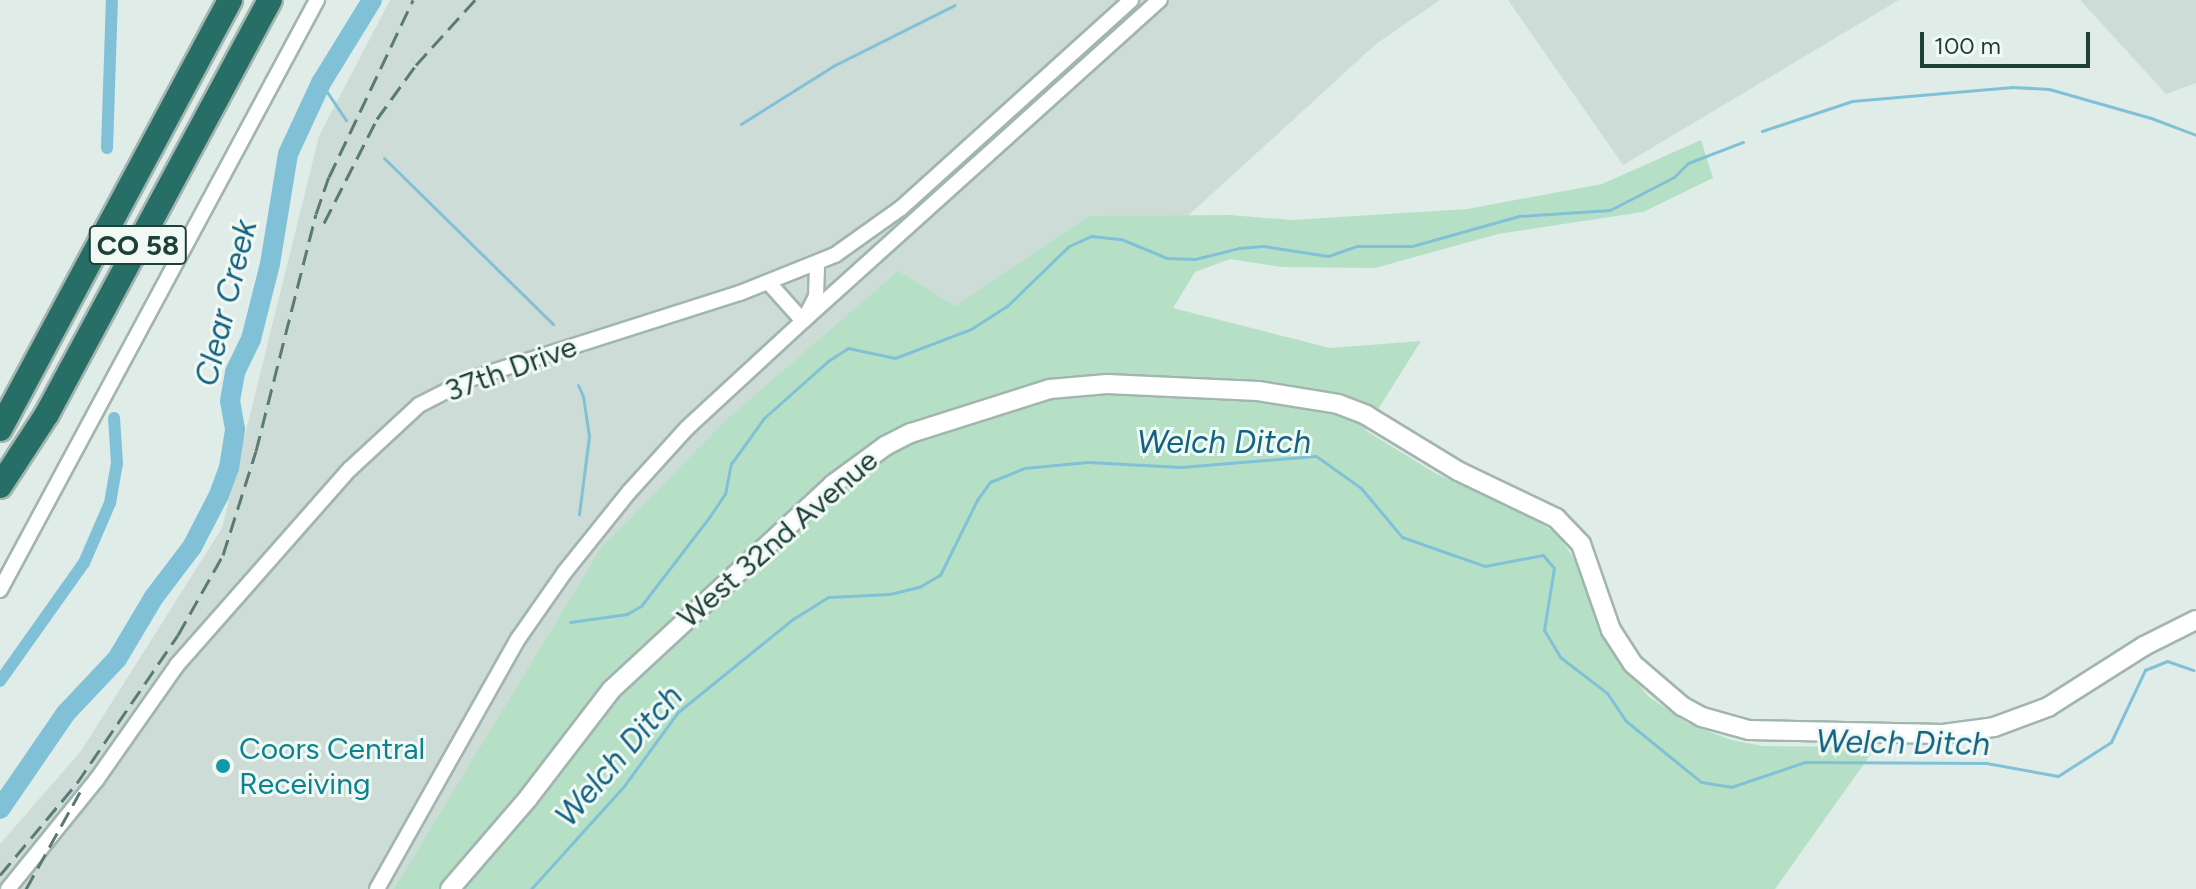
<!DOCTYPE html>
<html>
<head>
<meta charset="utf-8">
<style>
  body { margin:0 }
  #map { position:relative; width:2196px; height:889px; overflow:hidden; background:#e0ece8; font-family:Figtree,sans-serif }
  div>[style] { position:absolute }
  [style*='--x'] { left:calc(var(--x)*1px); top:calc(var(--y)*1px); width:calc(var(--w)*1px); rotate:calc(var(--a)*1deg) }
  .built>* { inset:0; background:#cedcd7 }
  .green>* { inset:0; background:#b6e0c6 }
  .stream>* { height:3px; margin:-1.5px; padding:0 1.5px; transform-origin:1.5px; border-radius:1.5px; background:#81c1d8 }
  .canal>* { height:12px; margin:-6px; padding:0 6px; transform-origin:6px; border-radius:6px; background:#81c1d8 }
  .river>* { height:20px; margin:-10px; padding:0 10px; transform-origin:10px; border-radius:10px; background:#81c1d8 }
  .roads { filter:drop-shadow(2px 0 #a2b5b0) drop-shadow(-2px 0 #a2b5b0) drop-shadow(0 2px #a2b5b0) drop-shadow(0 -2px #a2b5b0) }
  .minor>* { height:14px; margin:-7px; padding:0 7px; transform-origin:7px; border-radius:7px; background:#fff }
  .tertiary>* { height:18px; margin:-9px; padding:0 9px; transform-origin:9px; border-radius:9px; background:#fff }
  .motorway>* { height:24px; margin:-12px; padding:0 12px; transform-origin:12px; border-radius:12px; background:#276e67 }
  .rail>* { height:3px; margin-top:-1.5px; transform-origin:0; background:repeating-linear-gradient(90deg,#597a75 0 16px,transparent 0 24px) }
  .dots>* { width:22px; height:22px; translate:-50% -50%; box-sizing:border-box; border:4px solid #f1f9f5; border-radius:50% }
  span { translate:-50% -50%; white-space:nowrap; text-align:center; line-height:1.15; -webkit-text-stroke:6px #f1f9f5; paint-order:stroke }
  .shield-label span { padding:2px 6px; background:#f1f9f5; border:2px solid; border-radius:6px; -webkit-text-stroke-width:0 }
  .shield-label { font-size:28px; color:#1f3f39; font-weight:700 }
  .street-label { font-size:30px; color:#1f3f39 }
  .culture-label { font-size:30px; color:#0d838f }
  .left { translate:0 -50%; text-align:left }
  .water-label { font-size:32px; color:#126281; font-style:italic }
  .scale { position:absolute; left:1920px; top:32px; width:170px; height:36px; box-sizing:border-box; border:4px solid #1f3f39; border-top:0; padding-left:10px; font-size:24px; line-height:28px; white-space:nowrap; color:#1f3f39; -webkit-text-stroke:6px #f1f9f5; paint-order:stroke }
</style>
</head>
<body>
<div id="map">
  <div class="built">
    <div style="clip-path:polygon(390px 0,1440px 0,1376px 44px,886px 492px,496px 889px,0 889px,0 844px,81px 751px,222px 528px,319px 136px)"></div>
    <div style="clip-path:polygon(1508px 0,1899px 0,1623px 165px)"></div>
    <div style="clip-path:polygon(2080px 0,2196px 0,2196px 83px,2166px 94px)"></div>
  </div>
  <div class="green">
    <div style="clip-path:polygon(1701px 140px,1713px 178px,1643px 212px,1498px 234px,1375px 268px,1282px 267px,1230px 259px,1195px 272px,1173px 308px,1330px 348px,1421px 341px,1365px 430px,1435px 473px,1532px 518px,1557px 534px,1581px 568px,1595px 618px,1609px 647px,1648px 696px,1687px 723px,1731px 740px,1763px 746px,1876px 747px,1775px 889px,394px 889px,601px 548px,727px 419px,898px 271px,955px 306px,1089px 216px,1230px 215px,1292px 220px,1467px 209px,1602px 184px)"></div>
  </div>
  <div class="stream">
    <div style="--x:321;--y:83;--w:45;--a:56"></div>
    <div style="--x:741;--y:124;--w:109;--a:-32.2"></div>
    <div style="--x:833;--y:66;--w:136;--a:-26.6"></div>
    <div style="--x:1762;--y:131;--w:95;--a:-18.4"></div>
    <div style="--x:1852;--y:101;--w:161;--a:-5"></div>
    <div style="--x:2012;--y:87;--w:37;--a:3"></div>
    <div style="--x:2049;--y:89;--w:106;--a:15.9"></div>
    <div style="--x:2151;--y:118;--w:48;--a:20.7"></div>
    <div style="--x:384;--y:158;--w:237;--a:44.5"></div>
    <div style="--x:578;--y:385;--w:12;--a:66"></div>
    <div style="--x:583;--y:396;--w:40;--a:81.5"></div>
    <div style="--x:589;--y:436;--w:79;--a:97.3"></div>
    <div style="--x:570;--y:622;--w:58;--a:-8"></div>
    <div style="--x:627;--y:614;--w:16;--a:-30"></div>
    <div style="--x:641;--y:606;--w:113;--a:-52.5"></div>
    <div style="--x:710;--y:516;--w:27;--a:-56"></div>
    <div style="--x:725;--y:494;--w:31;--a:-79"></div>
    <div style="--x:731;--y:464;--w:57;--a:-54.3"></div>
    <div style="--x:764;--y:418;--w:86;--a:-41.7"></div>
    <div style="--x:828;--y:361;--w:24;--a:-33"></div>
    <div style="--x:848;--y:348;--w:48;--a:12"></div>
    <div style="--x:895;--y:358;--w:81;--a:-20.9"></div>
    <div style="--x:971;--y:329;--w:43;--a:-32.6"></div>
    <div style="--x:1007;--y:306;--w:86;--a:-44.1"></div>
    <div style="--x:1069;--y:246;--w:24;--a:-24"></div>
    <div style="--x:1091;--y:236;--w:30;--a:6"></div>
    <div style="--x:1121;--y:239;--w:50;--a:22.4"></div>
    <div style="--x:1167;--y:258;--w:28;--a:2"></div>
    <div style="--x:1195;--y:259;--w:45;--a:-14"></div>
    <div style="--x:1239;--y:248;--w:24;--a:-5"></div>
    <div style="--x:1263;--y:246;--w:66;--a:8.7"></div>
    <div style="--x:1328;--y:256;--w:31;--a:-19"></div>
    <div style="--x:1357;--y:246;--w:55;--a:0"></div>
    <div style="--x:1412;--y:246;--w:111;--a:-15.7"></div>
    <div style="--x:1519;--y:216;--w:91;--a:-3.8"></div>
    <div style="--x:1610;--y:210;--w:72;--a:-27.3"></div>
    <div style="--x:1674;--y:177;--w:20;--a:-45"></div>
    <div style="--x:1688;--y:163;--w:59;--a:-20.9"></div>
    <div style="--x:531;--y:889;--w:139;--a:-47.9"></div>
    <div style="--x:624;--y:786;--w:92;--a:-53.9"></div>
    <div style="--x:678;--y:712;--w:148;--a:-39"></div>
    <div style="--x:793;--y:619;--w:41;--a:-32.2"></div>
    <div style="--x:828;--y:597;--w:62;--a:-2.8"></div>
    <div style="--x:890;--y:594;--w:30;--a:-14"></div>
    <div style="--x:919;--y:587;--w:24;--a:-30"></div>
    <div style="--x:940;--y:575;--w:84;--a:-63.7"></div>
    <div style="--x:977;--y:500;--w:22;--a:-54"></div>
    <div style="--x:990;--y:482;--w:37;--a:-22"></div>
    <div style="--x:1024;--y:468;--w:64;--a:-5.4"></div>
    <div style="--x:1088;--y:462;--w:93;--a:3.1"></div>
    <div style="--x:1181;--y:467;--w:135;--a:-4.7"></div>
    <div style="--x:1316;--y:456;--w:55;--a:35.4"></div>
    <div style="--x:1361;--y:488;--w:64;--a:50.1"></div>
    <div style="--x:1402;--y:537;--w:88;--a:19.3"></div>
    <div style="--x:1485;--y:566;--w:59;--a:-10.7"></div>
    <div style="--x:1543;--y:555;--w:17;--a:50"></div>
    <div style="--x:1554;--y:568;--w:63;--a:99.2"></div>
    <div style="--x:1544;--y:630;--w:31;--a:59"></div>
    <div style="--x:1560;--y:657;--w:59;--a:37.5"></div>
    <div style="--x:1607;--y:693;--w:34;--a:56"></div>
    <div style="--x:1626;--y:721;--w:97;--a:39.1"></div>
    <div style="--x:1701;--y:782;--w:30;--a:9"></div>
    <div style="--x:1731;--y:787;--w:78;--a:-18.7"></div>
    <div style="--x:1805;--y:762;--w:181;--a:0.3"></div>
    <div style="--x:1986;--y:763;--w:73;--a:10.2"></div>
    <div style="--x:2058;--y:776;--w:63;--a:-32.7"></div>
    <div style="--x:2111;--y:742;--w:80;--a:-64.7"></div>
    <div style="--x:2145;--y:670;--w:24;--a:-22"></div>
    <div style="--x:2167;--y:661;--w:28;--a:19"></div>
  </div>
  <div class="canal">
    <div style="--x:107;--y:148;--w:148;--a:-88.1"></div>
    <div style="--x:0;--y:681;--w:145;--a:-54.6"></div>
    <div style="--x:84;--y:563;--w:65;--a:-66.6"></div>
    <div style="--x:110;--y:503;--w:41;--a:-80.1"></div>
    <div style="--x:117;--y:463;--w:45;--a:-93.8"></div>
  </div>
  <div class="river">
    <div style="--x:0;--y:809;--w:116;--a:-55.5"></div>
    <div style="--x:66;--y:713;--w:74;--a:-46.6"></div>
    <div style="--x:117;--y:659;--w:72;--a:-59.2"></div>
    <div style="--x:154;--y:597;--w:63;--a:-52.8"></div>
    <div style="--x:192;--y:547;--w:59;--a:-62.6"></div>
    <div style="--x:219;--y:495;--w:29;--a:-70"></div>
    <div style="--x:229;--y:468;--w:39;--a:-81"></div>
    <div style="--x:235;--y:429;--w:28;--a:-100"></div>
    <div style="--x:230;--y:401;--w:29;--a:-80"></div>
    <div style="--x:235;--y:372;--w:37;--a:-64"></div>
    <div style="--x:251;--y:339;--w:77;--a:-75.8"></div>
    <div style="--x:270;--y:264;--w:111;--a:-80.7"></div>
    <div style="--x:288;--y:154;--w:78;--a:-65.1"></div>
    <div style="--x:321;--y:83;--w:97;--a:-58.4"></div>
  </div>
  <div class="roads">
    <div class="minor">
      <div style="--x:807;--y:314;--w:20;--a:-63"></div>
      <div style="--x:816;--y:296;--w:32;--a:-88"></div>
      <div style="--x:803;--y:321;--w:480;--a:-42"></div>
      <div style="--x:0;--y:590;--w:670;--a:-61.75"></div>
      <div style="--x:8;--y:889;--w:141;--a:-51"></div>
      <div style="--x:97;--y:779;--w:139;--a:-54.9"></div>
      <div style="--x:177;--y:665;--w:261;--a:-48.6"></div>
      <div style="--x:350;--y:469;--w:94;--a:-42.8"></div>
      <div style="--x:419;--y:405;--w:57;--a:-27"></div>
      <div style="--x:470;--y:379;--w:283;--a:-17.7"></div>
      <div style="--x:740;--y:293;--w:102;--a:-21.8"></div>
      <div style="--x:835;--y:255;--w:81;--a:-35.5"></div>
      <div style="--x:901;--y:208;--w:310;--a:-42.1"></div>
      <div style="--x:377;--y:889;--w:287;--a:-60.6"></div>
      <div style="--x:518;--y:639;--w:80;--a:-55.1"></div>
      <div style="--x:564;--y:573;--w:104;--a:-51.3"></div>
      <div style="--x:629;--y:492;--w:86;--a:-47.8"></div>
      <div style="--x:687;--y:428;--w:158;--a:-42.7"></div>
      <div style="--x:803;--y:321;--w:51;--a:-131.8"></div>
    </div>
    <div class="tertiary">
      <div style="--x:450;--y:889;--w:121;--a:-49.3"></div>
      <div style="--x:529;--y:797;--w:135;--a:-52.5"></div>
      <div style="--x:611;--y:690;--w:301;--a:-42.8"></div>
      <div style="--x:832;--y:485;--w:66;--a:-36.3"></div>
      <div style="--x:885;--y:446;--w:29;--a:-27"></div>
      <div style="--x:911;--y:433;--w:146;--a:-17.6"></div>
      <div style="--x:1050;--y:389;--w:57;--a:-5"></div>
      <div style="--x:1107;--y:384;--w:151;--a:2.7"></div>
      <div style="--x:1258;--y:391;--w:81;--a:9.2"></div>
      <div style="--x:1338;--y:404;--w:30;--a:21"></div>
      <div style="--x:1366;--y:415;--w:108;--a:31.3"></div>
      <div style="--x:1458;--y:471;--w:109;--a:25.6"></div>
      <div style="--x:1556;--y:518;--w:36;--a:46"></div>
      <div style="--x:1581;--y:544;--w:91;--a:70.8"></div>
      <div style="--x:1611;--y:630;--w:40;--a:57.1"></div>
      <div style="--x:1633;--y:664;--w:65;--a:40.6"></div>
      <div style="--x:1682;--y:706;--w:23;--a:29"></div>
      <div style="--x:1702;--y:717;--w:49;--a:15.5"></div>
      <div style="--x:1749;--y:730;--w:194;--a:1.2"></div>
      <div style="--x:1943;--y:734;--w:51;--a:-7.8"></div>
      <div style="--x:1994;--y:727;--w:58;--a:-20.3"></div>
      <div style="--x:2048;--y:707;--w:114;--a:-32.4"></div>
      <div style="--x:2144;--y:646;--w:58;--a:-26.6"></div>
    </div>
    <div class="motorway">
      <div style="--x:0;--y:429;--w:487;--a:-61.8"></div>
      <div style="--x:0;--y:486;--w:86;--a:-56.9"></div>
      <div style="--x:47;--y:414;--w:470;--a:-61.7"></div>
    </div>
  </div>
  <div class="rail">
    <div style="--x:324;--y:223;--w:117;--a:-63"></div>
    <div style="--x:377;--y:119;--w:67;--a:-54.2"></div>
    <div style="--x:416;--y:65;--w:88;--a:-47.8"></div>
    <div style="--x:0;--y:875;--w:120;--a:-50.1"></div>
    <div style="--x:77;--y:783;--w:179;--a:-55.7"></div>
    <div style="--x:178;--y:635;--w:92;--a:-60.6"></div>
    <div style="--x:223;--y:555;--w:109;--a:-72.4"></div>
    <div style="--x:256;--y:451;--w:244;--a:-75.8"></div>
    <div style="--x:316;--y:214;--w:39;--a:-71"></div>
    <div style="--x:329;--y:177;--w:196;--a:-64.6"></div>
    <div style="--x:26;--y:889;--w:111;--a:-60.9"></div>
  </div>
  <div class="dots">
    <div style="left:223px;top:766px;background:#0f9aa8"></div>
  </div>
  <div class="shield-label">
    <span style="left:138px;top:245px">CO 58</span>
  </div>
  <div class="street-label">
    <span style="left:511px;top:369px;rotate:-20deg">37th Drive</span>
    <span style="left:778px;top:539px;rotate:-41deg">West 32nd Avenue</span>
  </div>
  <div class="culture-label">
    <span class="left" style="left:239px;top:766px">Coors Central<br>Receiving</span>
  </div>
  <div class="water-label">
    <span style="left:226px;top:303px;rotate:-76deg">Clear Creek</span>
    <span style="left:1224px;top:442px">Welch Ditch</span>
    <span style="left:1903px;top:743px;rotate:1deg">Welch Ditch</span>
    <span style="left:619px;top:756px;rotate:-49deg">Welch Ditch</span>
  </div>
  <div class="scale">100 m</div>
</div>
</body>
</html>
